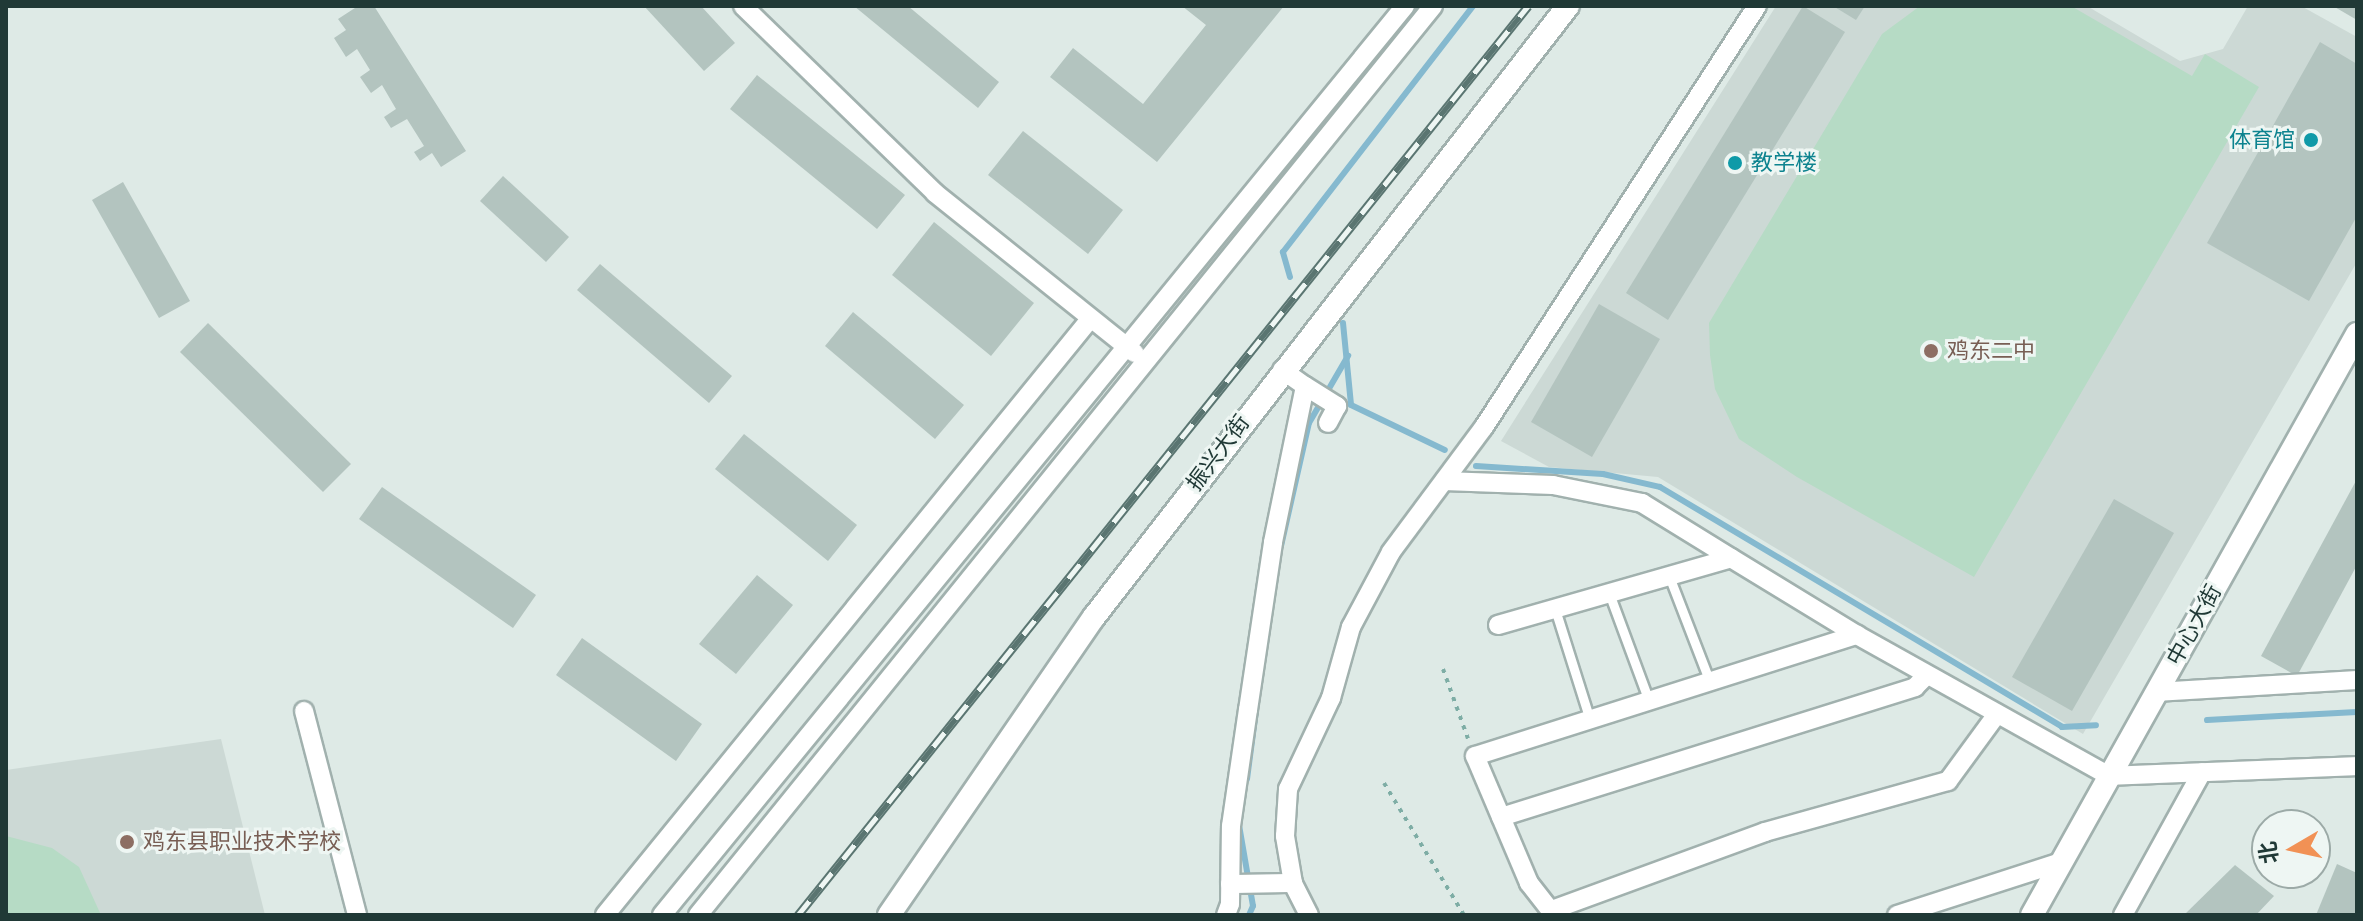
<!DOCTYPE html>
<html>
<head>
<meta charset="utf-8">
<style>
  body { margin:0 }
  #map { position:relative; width:2363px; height:921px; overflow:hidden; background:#deeae6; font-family:"Fira Sans Condensed","Noto Sans SC",sans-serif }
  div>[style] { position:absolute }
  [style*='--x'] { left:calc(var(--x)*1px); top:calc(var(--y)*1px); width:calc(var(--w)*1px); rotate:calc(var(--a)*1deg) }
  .built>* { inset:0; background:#ccd9d5 }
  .green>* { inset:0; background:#b6dbc5 }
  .stream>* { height:6px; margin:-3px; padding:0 3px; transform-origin:3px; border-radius:3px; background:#85b9cf }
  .building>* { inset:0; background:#b3c4bf }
  .path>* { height:4px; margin-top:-2px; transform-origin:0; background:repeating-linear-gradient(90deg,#7eada5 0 4px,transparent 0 10px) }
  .roads { filter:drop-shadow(2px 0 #a1b1ae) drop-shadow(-2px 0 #a1b1ae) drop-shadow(0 2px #a1b1ae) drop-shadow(0 -2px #a1b1ae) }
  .service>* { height:9px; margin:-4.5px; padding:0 4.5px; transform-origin:4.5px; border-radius:4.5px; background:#fff }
  .minor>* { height:18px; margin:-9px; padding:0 9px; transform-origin:9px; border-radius:9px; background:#fff }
  .tertiary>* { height:22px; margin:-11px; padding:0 11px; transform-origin:11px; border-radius:11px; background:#fff }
  .rail>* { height:9px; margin-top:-4.5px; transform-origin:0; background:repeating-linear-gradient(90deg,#eef6f3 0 18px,#5a7571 0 36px); box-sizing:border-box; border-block:2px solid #5a7571 }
  .dots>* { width:22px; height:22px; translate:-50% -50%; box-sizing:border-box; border:4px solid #eef6f3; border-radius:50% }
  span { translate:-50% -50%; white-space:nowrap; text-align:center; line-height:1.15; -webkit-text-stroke:6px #eef6f3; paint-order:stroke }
  .culture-label { font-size:22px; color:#0d838f }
  .right { translate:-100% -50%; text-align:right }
  .left { translate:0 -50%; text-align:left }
  .education-label { font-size:22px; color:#785e54 }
  .street-label { font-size:22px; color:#203936 }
  .frame { position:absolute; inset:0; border:8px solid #203936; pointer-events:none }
  .north { position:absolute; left:2251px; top:809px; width:80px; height:80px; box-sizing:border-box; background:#eef6f3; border:2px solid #9caaa7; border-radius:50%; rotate:261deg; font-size:22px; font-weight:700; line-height:32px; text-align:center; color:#203936 }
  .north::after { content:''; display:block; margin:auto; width:28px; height:36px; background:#f19155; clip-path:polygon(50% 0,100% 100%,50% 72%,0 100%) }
</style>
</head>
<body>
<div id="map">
  <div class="built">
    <div style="clip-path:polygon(1776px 6px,2087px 6px,2180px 61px,2223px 49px,2248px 6px,2301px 6px,2357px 37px,2357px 262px,2083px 734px,1658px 477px,1549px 467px,1501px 441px)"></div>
    <div style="clip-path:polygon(221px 739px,265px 915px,6px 915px,6px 770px)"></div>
  </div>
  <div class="green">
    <div style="clip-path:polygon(1920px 6px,2071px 6px,2192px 76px,2205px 54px,2259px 87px,1974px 577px,1797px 477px,1739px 439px,1715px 389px,1710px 355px,1709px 323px,1882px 34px)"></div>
    <div style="clip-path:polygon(6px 836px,52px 848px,79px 867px,101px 915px,6px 915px)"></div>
  </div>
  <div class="stream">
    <div style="--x:1290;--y:277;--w:26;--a:-106"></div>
    <div style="--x:1283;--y:252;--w:311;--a:-52.3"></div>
    <div style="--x:1343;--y:323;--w:82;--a:84.4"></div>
    <div style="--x:1351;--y:405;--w:104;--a:25.6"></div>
    <div style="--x:1476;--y:466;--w:127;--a:3.6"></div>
    <div style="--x:1603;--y:474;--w:58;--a:12.8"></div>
    <div style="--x:1660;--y:487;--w:468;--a:30.8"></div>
    <div style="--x:2062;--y:727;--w:34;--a:-3"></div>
    <div style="--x:1281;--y:546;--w:126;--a:-77.2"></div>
    <div style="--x:1309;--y:423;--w:78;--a:-59.8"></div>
    <div style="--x:2207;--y:720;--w:150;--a:-3.1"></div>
    <div style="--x:1247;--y:779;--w:69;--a:-82.5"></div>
    <div style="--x:1239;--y:825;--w:82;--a:80.2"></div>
    <div style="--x:1253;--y:906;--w:10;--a:114"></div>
  </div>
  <div class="building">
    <div style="clip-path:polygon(358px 6px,374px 6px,466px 151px,441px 167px,432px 153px,420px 161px,414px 152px,424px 146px,407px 119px,391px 128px,384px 117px,396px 109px,382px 85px,371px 93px,360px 77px,370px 70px,357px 49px,346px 57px,334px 38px,346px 30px,338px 19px)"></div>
    <div style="clip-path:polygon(644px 6px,701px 6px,735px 43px,704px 71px)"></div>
    <div style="clip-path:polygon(854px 6px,908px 6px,999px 82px,978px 108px)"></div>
    <div style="clip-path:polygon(1182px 6px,1284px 6px,1157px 162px,1050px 77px,1073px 48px,1143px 104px,1206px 25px)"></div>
    <div style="clip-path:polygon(1803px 6px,1845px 32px,1668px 320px,1626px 293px)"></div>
    <div style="clip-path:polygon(1833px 6px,1865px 6px,1856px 20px)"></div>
    <div style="clip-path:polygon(2333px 6px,2357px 6px,2357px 20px)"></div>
    <div style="clip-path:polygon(2320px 42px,2357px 64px,2357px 216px,2309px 301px,2207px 243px)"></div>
    <div style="clip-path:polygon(757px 75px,905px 195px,877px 229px,730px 109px)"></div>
    <div style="clip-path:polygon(1023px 131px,1123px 210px,1088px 254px,988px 175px)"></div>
    <div style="clip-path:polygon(503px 176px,569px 237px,546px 262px,480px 201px)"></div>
    <div style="clip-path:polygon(123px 182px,190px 301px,159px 318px,92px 200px)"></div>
    <div style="clip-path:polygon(934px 222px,1034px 303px,991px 356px,892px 275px)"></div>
    <div style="clip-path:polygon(600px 264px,732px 376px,709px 403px,577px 290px)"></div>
    <div style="clip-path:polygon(1599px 304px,1660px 339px,1592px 457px,1531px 422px)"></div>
    <div style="clip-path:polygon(853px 312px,964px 405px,935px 439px,825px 346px)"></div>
    <div style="clip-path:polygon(208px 323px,351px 464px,323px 492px,180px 352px)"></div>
    <div style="clip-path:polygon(744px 434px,857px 525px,828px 561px,715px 469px)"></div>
    <div style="clip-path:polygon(2357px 479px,2357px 565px,2297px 676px,2261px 656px)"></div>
    <div style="clip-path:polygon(382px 487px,536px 595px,513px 628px,359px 519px)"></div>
    <div style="clip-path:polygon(2114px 499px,2174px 533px,2072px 711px,2012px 677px)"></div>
    <div style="clip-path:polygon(757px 575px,793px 605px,736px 674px,699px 644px)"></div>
    <div style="clip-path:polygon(582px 638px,702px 724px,676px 761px,556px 675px)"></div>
    <div style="clip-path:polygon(2337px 864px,2357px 873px,2357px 915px,2316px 915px)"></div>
    <div style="clip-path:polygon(2235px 865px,2274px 896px,2256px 915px,2184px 915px)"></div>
  </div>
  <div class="path">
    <div style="--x:1443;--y:669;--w:74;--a:70.3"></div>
    <div style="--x:1384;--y:783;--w:154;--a:58.8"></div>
  </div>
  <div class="roads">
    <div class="service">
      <div style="--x:1669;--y:576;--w:114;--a:68.9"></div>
      <div style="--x:1609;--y:593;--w:115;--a:69.7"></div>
      <div style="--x:1555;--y:609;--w:116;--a:72.5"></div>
    </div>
    <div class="minor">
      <div style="--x:743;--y:6;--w:268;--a:44.2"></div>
      <div style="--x:935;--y:193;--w:256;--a:38.7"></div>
      <div style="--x:1305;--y:386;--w:38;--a:32"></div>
      <div style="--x:1337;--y:406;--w:19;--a:118"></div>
      <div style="--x:1444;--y:481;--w:109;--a:2.1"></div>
      <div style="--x:1553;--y:485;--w:91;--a:11.4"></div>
      <div style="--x:1642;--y:503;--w:105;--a:31.7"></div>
      <div style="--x:1498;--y:625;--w:242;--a:-16"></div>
      <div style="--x:1731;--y:558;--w:148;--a:31.4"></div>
      <div style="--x:1857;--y:635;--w:289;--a:29.2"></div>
      <div style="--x:2109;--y:776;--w:248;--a:-2.3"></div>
      <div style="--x:2156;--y:692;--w:201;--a:-3.4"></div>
      <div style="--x:304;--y:711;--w:211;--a:75.4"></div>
      <div style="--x:1501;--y:817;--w:434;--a:-17.4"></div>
      <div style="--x:1915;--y:687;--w:17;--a:-45"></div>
      <div style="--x:1230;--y:884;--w:63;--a:-0.9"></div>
      <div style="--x:1552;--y:910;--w:227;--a:-20.1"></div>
      <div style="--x:1765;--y:832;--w:190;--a:-15.6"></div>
      <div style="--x:1948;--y:781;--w:83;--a:-53.8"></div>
      <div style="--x:605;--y:915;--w:768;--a:-50.86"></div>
      <div style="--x:662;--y:915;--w:1174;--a:-50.74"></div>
      <div style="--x:698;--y:915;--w:1169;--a:-51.04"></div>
      <div style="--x:1226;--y:915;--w:12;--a:-70"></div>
      <div style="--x:1230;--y:904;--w:78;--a:-89.3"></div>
      <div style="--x:1231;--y:826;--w:117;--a:-81.7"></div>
      <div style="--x:1248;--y:710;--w:170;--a:-81.5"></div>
      <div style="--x:1273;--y:542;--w:159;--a:-78.4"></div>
      <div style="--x:1305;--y:386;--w:28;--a:-145"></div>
      <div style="--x:1309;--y:915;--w:36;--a:-117"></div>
      <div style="--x:1293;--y:883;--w:48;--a:-99.7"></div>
      <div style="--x:1285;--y:836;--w:47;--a:-86.3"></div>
      <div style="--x:1288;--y:789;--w:101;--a:-64.7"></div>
      <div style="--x:1331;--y:698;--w:74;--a:-74.3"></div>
      <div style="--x:1351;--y:627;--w:85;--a:-61.9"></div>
      <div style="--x:1391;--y:552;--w:156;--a:-53.4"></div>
      <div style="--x:1484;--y:427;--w:502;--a:-57.04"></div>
      <div style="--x:1554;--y:915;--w:41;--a:-128"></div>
      <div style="--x:1529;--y:883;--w:138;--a:-113"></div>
      <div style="--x:1475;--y:756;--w:401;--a:-17.6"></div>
      <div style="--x:1897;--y:915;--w:172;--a:-17.9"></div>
      <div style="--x:2123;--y:915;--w:163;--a:-61.1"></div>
    </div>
    <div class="tertiary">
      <div style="--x:889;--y:915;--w:362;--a:-55.5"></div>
      <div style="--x:1094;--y:617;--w:773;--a:-52.2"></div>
      <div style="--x:2032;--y:915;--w:666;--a:-60.78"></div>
    </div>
  </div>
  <div class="rail">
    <div style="--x:798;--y:915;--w:1166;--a:-51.23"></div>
  </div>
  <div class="dots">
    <div style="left:2311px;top:140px;background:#0f9aa8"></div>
    <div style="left:1735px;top:163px;background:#0f9aa8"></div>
    <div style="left:1931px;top:351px;background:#8d6e63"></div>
    <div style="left:127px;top:842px;background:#8d6e63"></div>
  </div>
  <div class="culture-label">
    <span class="right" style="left:2295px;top:140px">体育馆</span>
    <span class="left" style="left:1751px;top:163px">教学楼</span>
  </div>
  <div class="education-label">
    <span class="left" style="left:1947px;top:351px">鸡东二中</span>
    <span class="left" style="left:143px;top:842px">鸡东县职业技术学校</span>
  </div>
  <div class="street-label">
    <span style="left:1218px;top:453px;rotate:-53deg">振兴大街</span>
    <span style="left:2194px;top:625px;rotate:-61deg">中心大街</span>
  </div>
  <div class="frame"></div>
  <div class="north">北</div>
</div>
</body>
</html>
